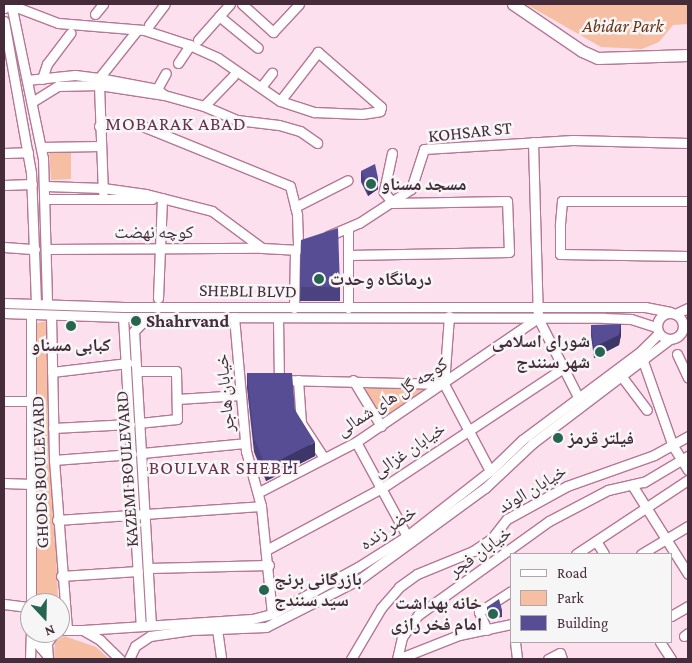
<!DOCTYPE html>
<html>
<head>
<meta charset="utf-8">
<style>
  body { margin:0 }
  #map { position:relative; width:692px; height:663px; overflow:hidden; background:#fce0ed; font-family:"Crimson Pro","Noto Naskh Arabic",serif }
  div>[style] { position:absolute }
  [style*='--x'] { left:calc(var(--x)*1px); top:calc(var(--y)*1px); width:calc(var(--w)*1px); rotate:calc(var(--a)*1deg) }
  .green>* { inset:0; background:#f6bea2 }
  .roads { filter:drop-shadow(1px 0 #b57797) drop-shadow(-1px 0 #b57797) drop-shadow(0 1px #b57797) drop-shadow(0 -1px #b57797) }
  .minor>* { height:9px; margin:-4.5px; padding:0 4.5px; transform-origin:4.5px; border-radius:4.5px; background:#fff }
  .minor>.ring { margin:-4.5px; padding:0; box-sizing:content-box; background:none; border:9px solid #fff; border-radius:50% }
  .major>* { height:11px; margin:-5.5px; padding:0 5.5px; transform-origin:5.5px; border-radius:5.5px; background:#fff }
  .wall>* { inset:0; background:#4b4280 }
  .shaded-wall>* { inset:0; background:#3d3668 }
  .building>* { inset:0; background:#574d95 }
  .dots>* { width:14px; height:14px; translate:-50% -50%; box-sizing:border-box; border:2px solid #f6f6f6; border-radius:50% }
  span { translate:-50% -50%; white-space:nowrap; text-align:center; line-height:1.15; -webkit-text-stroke:5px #f6f6f6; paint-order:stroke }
  .park-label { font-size:18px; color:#683315; font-style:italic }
  .street-label { font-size:18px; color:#462c3a }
  .poi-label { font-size:18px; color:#462c3a; font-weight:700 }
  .left { translate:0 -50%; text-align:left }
  .right { translate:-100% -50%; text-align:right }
  .neighbourhood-label { font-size:19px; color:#67304e; letter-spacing:1px }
  .frame { position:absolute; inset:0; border:5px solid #462c3a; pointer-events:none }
  .legend { position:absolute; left:510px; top:553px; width:162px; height:90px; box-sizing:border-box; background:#f6f6f6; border:1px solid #b0a5ab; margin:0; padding:6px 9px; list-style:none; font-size:15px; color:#462c3a }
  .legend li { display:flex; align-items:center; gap:10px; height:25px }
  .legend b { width:25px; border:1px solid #b0a5ab }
  .north { position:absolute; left:20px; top:593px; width:50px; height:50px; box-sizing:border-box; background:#f6f6f6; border:1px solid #b0a5ab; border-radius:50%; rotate:159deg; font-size:14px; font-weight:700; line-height:20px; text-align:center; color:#462c3a }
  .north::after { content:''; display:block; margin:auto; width:18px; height:22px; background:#286550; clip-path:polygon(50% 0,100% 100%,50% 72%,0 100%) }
</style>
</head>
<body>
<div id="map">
  <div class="green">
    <div style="clip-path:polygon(526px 4px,688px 4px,688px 24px,673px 25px,659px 42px,642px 49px,601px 47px)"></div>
    <div style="clip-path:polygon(71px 149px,71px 179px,51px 180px,49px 150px)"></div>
    <div style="clip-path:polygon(48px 321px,58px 603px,36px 603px,37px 323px)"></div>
    <div style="clip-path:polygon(358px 385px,428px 388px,378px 420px)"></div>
    <div style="clip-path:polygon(64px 636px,96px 647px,109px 659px,54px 659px,55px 642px)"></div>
  </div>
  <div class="roads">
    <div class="minor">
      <div style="--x:11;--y:4;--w:157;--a:78.3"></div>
      <div style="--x:43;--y:158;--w:146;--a:88.4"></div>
      <div style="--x:242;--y:4;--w:42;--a:42.1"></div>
      <div style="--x:273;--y:32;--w:38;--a:-47"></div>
      <div style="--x:4;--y:8;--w:8;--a:-23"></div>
      <div style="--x:11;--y:5;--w:50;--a:21"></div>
      <div style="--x:58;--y:23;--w:86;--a:4.7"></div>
      <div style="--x:144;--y:30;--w:45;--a:18"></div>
      <div style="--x:187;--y:44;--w:34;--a:24"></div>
      <div style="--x:218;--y:58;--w:75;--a:34.7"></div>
      <div style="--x:280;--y:101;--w:36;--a:18"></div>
      <div style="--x:314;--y:112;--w:48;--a:2.4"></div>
      <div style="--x:362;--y:114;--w:18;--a:-9"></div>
      <div style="--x:380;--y:111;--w:4;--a:-76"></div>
      <div style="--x:381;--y:107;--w:84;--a:-138.9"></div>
      <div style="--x:318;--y:52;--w:62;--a:127.8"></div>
      <div style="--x:95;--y:14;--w:13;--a:-51"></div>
      <div style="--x:219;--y:16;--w:50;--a:39.4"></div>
      <div style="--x:4;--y:21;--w:154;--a:79.9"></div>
      <div style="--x:31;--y:173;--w:131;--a:87.8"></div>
      <div style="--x:149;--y:25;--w:26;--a:-53"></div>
      <div style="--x:198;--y:40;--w:48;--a:-48.4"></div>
      <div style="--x:178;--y:63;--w:22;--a:-56"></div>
      <div style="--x:99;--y:78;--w:61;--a:-51.6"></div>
      <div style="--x:42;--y:79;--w:16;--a:-72"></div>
      <div style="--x:47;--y:64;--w:39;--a:-53"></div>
      <div style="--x:27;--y:80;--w:48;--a:-5.9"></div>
      <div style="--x:75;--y:75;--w:24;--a:7"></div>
      <div style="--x:99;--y:78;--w:59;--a:10.7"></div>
      <div style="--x:157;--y:89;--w:9;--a:41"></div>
      <div style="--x:99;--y:85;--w:107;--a:87.9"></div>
      <div style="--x:261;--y:87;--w:18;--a:-52"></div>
      <div style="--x:157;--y:89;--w:18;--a:-61"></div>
      <div style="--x:32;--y:102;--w:31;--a:-32"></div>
      <div style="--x:58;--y:86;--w:41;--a:-1.4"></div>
      <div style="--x:99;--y:85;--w:66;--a:8.7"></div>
      <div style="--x:164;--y:95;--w:41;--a:15.4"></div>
      <div style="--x:204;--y:106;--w:36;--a:23"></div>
      <div style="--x:237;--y:120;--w:42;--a:6.8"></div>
      <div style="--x:279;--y:125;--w:22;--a:16"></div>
      <div style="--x:300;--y:131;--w:21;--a:35"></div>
      <div style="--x:204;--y:106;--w:42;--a:-46"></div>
      <div style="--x:99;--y:126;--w:36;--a:-5"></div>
      <div style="--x:135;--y:123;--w:167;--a:22.1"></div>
      <div style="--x:290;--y:186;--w:30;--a:76"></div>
      <div style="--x:297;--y:215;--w:34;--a:88"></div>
      <div style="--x:533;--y:142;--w:176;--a:88.4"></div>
      <div style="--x:538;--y:318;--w:89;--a:63.1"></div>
      <div style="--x:41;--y:147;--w:60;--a:-1"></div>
      <div style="--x:4;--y:153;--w:24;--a:-2"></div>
      <div style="--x:392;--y:153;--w:40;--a:102"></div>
      <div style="--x:384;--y:192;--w:14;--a:51"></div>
      <div style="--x:4;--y:185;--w:28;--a:-2"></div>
      <div style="--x:46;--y:186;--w:57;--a:2"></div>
      <div style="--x:103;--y:188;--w:43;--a:7.9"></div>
      <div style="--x:146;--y:194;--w:68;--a:14.4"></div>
      <div style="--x:212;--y:211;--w:62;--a:36.5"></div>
      <div style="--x:262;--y:248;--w:33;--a:3"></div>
      <div style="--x:295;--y:250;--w:18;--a:-22"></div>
      <div style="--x:47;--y:199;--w:105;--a:0"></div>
      <div style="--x:688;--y:201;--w:126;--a:180"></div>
      <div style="--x:562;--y:201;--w:25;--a:95"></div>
      <div style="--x:560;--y:226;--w:28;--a:90"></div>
      <div style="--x:560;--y:254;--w:128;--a:0.9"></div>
      <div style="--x:295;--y:207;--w:59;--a:-27"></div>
      <div style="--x:348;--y:228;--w:80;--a:90"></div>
      <div style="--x:328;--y:236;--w:34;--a:-23"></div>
      <div style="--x:359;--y:223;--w:62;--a:-33.2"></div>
      <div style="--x:411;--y:189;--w:42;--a:-72"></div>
      <div style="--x:424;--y:149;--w:149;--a:-3.5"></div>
      <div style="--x:573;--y:140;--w:115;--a:1.5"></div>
      <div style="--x:4;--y:247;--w:31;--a:4"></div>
      <div style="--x:46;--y:249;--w:216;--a:-0.3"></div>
      <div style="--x:349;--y:255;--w:160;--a:-1.1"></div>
      <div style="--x:509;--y:252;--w:51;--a:-92.2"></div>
      <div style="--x:507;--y:201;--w:114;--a:179"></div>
      <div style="--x:158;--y:298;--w:100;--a:-87.7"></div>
      <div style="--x:4;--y:303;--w:120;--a:1.9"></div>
      <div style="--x:124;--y:307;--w:521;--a:0"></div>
      <div style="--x:645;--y:307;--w:26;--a:11"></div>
      <div style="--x:294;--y:308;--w:58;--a:-89"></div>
      <div class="ring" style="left:657px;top:313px;width:17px;height:17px"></div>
      <div style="--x:4;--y:313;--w:119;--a:1.9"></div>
      <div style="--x:123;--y:317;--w:481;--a:0.1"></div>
      <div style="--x:604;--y:318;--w:27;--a:2"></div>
      <div style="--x:631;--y:319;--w:26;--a:18"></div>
      <div style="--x:31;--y:314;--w:289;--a:90"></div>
      <div style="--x:675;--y:314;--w:14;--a:-25"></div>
      <div style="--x:51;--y:315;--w:145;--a:88.8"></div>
      <div style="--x:54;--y:460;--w:169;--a:85.6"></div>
      <div style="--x:123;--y:317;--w:309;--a:86.7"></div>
      <div style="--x:148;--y:317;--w:20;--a:135"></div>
      <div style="--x:134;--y:331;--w:293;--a:86.7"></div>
      <div style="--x:234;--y:317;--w:135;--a:84.9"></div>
      <div style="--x:246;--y:451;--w:57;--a:74.7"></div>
      <div style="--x:261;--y:506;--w:109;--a:84.2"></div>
      <div style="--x:278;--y:318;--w:62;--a:89.1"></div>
      <div style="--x:677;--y:354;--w:26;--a:65"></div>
      <div style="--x:643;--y:361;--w:90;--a:70.6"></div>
      <div style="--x:673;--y:446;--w:28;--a:58"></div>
      <div style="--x:137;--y:371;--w:39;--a:0"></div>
      <div style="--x:176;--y:371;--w:48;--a:88.8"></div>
      <div style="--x:177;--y:419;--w:37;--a:174"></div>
      <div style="--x:52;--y:372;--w:76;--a:-6.8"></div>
      <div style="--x:622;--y:377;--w:41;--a:52.9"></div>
      <div style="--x:282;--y:380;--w:162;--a:1.4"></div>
      <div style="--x:298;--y:380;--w:43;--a:86"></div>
      <div style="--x:301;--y:423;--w:42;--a:56.7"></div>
      <div style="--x:353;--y:380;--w:54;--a:58.7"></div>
      <div style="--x:444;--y:384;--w:98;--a:62.1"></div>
      <div style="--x:444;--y:384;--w:68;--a:-85.8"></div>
      <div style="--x:177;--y:399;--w:64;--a:-3.6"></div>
      <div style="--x:4;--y:401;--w:27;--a:0"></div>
      <div style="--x:53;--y:428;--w:77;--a:-3"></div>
      <div style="--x:356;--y:442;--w:107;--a:61.5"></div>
      <div style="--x:142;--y:453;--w:103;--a:-5.5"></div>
      <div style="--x:54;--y:460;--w:78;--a:-4.4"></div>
      <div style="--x:4;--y:483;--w:28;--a:2"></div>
      <div style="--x:632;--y:485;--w:105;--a:57.8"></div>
      <div style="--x:259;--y:492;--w:109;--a:-27.3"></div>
      <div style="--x:356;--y:442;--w:220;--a:-34.3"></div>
      <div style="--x:57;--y:520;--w:204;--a:-3.9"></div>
      <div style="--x:596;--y:541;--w:15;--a:58"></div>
      <div style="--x:268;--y:549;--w:129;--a:-28.2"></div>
      <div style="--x:382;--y:488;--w:217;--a:-33.5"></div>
      <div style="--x:576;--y:554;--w:134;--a:-33.5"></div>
      <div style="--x:641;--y:554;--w:55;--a:-30.8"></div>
      <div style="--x:149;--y:568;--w:120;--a:-1.4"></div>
      <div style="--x:61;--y:576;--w:77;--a:-3.7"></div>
      <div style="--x:4;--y:604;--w:26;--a:7"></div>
      <div style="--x:671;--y:616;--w:20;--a:-30"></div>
      <div style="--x:217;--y:629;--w:30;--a:82"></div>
      <div style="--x:60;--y:630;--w:23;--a:0"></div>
      <div style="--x:83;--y:630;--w:20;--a:30"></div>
      <div style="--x:100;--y:640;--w:28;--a:44"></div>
      <div style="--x:83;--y:630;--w:169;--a:-3.7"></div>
      <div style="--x:252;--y:619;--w:21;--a:-14"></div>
      <div style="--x:272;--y:614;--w:98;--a:-28.7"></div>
      <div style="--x:358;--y:567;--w:58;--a:-32.3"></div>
      <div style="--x:407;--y:536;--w:105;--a:-38.1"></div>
      <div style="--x:490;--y:471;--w:45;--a:-44.1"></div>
      <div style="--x:522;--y:440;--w:149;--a:-36.8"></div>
      <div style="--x:641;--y:351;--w:25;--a:-45"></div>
      <div style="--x:487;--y:630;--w:20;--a:-114"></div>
      <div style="--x:479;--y:612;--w:38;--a:-33"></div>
      <div style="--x:31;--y:636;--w:25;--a:50"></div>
      <div style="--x:684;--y:636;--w:5;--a:-37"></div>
      <div style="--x:515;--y:642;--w:17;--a:83"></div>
      <div style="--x:660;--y:642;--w:20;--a:57"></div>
      <div style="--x:30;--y:659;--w:26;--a:-88"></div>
      <div style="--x:48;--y:659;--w:16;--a:-94"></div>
      <div style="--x:47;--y:643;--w:12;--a:-55"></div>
      <div style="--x:129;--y:659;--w:14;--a:-65"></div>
      <div style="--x:135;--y:646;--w:18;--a:-34"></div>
      <div style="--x:150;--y:636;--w:42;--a:-8.1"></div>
      <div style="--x:192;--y:630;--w:74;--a:-2.3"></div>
      <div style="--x:266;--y:627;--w:106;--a:-27.1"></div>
      <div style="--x:360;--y:579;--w:155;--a:-36.1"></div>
      <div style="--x:485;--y:488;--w:66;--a:-43.2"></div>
      <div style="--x:533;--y:443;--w:172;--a:-37.2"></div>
      <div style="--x:351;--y:659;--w:59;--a:-59.5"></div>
      <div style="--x:381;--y:608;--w:28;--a:-49"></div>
      <div style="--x:399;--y:587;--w:22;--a:-36"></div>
      <div style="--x:417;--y:574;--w:61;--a:-22.3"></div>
      <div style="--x:473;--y:551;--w:23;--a:-34"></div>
      <div style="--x:492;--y:538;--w:24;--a:-52"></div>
      <div style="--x:507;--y:519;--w:68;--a:-28.8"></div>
      <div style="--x:567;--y:486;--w:92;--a:-19.6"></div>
      <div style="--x:654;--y:455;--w:39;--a:-29"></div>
      <div style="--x:397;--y:659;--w:23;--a:-77"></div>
      <div style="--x:402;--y:637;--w:27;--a:-54"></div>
      <div style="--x:418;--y:615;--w:161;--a:-35.7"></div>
      <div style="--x:549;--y:521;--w:67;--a:-27.7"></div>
      <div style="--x:608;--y:490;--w:37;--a:-13"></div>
      <div style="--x:644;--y:482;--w:51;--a:-30.6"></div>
      <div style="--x:398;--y:659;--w:66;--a:-21.5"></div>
      <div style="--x:459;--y:635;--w:53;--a:-11.9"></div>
      <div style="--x:548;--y:659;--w:13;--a:-27"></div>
      <div style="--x:560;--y:653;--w:6;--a:72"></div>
    </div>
    <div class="major">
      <div style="--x:513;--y:4;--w:83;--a:34.3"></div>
      <div style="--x:582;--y:51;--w:17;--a:24"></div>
      <div style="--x:598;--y:58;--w:90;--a:-1.9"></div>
    </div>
  </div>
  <div class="wall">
    <div style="clip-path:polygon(361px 171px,378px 189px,368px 196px,361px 182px)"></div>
    <div style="clip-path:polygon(301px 240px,340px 287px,340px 301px,300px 301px)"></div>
    <div style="clip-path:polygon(591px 325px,621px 335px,619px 345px,594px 358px,591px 336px)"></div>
    <div style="clip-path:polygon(247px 373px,295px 410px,315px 456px,266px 481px,254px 452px,247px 388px)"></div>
    <div style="clip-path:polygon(487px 607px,502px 610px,502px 617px,489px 619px,487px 614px)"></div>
  </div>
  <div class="shaded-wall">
    <div style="clip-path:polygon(378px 178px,378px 189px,368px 196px,368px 186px)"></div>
    <div style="clip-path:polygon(621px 324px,621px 335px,619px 345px,594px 358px,594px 347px)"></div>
    <div style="clip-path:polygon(315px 442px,315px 456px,266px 481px,266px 467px)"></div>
  </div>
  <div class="building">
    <div style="clip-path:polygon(375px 164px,378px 178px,368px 186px,361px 171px)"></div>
    <div style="clip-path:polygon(338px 228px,340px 287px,300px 287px,301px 240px)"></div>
    <div style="clip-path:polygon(621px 324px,619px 335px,594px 347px,591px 325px)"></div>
    <div style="clip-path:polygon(247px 373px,292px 373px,295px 410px,315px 442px,266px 467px,254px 438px)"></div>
    <div style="clip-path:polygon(499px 599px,502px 610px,489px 611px,487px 607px)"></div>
  </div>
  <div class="dots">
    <div style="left:371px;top:184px;background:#286550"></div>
    <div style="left:319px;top:279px;background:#286550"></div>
    <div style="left:136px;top:321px;background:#286550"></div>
    <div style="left:71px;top:326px;background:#286550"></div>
    <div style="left:600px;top:352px;background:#286550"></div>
    <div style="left:558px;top:438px;background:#286550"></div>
    <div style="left:264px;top:590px;background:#286550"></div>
    <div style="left:493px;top:614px;background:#286550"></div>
  </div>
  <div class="park-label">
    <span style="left:623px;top:26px">Abidar Park</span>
  </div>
  <div class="street-label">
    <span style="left:470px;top:132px;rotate:-6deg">KOHSAR ST</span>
    <span style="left:154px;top:232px">کوچه نهضت</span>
    <span style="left:248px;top:291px;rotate:1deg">SHEBLI BLVD</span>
    <span style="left:225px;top:393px;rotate:-95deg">خیابان هاجر</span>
    <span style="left:392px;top:397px;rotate:-33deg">کوچه گل های شمالی</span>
    <span style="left:409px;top:450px;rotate:-34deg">خیابان غزالی</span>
    <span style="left:127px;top:469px;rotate:-94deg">KAZEMI BOULEVARD</span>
    <span style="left:40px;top:472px;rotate:-92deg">GHODS BOULEVARD</span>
    <span style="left:532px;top:489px;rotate:-31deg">خیابان الوند</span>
    <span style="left:388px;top:528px;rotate:-34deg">خضر زنده</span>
    <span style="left:480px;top:552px;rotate:-36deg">خیابان فجر</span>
  </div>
  <div class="poi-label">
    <span class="left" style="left:381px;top:184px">مسجد مسناو</span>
    <span class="left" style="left:330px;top:279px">درمانگاه وحدت</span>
    <span class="left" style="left:146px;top:321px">Shahrvand</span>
    <span class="right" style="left:590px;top:352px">شورای اسلامی<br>شهر سنندج</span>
    <span style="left:71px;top:345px">کبابی مسناو</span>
    <span class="left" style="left:568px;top:438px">فیلتر قرمز</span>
    <span class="left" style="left:274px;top:590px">بازرگانی برنج<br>سید سنندج</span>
    <span class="right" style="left:482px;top:614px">خانه بهداشت<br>امام فخر رازی</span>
  </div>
  <div class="neighbourhood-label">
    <span style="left:176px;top:124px">MOBARAK ABAD</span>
    <span style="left:224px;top:468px">BOULVAR SHEBLI</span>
  </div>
  <div class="frame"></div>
  <ul class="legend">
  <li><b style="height:6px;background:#fff"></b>Road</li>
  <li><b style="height:14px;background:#f6bea2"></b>Park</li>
  <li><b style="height:14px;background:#574d95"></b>Building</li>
  </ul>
  <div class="north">N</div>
</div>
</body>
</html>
